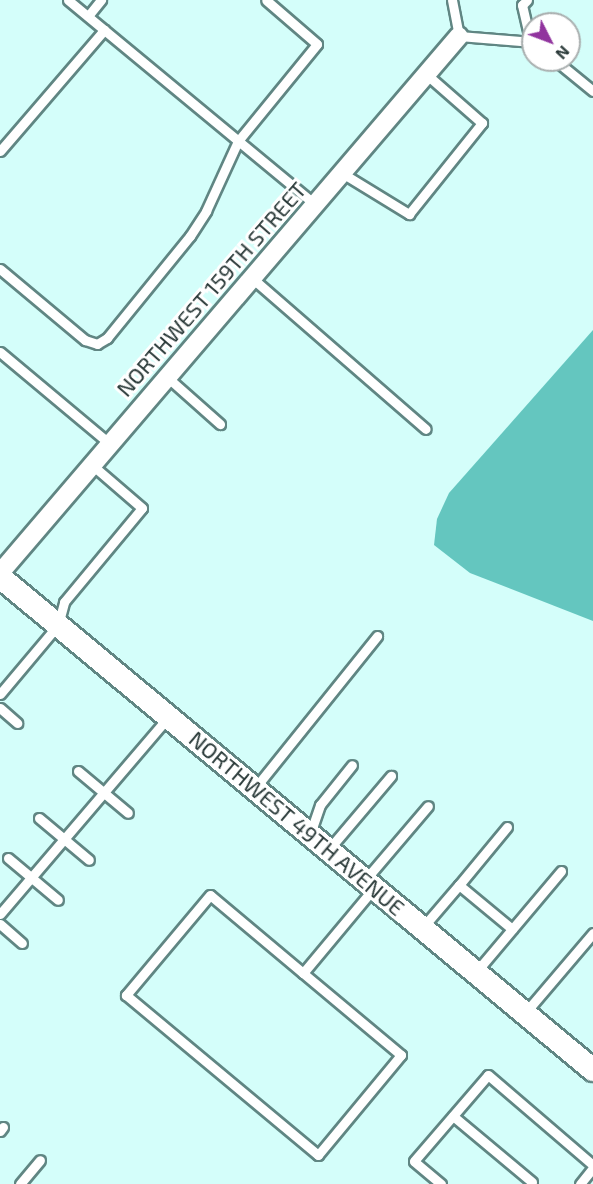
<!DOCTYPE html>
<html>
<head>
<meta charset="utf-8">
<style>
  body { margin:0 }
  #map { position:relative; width:593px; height:1184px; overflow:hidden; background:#d4fefa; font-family:"Exo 2",sans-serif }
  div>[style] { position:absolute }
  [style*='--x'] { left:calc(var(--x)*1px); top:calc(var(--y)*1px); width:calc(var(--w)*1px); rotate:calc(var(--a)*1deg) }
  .water>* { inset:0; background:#64c6bf }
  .roads { filter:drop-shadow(2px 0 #608683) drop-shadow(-2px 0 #608683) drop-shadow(0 2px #608683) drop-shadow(0 -2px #608683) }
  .service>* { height:9px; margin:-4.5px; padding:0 4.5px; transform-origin:4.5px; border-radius:4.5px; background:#fff }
  .minor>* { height:18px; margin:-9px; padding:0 9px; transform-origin:9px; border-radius:9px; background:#fff }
  .tertiary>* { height:22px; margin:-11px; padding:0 11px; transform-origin:11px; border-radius:11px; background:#fff }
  span { translate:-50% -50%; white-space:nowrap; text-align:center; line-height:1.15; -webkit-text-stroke:6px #fff; paint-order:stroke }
  .street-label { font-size:22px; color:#283837 }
  .north { position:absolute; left:521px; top:12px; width:60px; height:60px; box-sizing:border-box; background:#fff; border:2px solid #a9afaf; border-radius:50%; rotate:132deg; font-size:16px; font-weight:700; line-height:24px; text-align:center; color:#283837 }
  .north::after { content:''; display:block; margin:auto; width:21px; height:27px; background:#91349e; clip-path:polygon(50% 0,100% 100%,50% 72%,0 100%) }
</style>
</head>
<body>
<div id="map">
  <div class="water">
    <div style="clip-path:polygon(593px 330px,593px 621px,470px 573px,434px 545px,437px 519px,449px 493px)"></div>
  </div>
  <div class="roads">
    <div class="service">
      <div style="--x:68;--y:0;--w:320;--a:39.6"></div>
      <div style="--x:452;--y:0;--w:37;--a:79"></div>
      <div style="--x:459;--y:36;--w:74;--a:4.6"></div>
      <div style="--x:527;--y:0;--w:7;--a:135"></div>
      <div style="--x:522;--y:5;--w:35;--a:77"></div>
      <div style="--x:88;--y:16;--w:21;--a:-51"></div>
      <div style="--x:555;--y:60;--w:49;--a:39.2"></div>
      <div style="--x:0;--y:151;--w:160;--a:-49.3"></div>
      <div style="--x:342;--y:173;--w:79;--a:31.5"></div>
      <div style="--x:409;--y:214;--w:117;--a:-51.3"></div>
      <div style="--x:482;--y:123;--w:74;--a:-138.8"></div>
      <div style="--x:0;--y:269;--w:111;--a:39.9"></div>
      <div style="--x:85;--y:340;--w:13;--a:18"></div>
      <div style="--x:97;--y:344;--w:12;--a:-31"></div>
      <div style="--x:107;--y:338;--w:132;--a:-50.9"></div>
      <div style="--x:190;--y:236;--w:30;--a:-57"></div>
      <div style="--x:206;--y:211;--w:77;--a:-65.4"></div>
      <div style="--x:238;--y:141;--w:125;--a:-50.8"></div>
      <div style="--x:317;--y:44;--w:67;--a:-139.2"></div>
      <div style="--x:252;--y:278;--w:230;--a:41"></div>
      <div style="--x:0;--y:352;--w:143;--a:39.9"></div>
      <div style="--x:167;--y:377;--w:71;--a:41.6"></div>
      <div style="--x:0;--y:694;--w:90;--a:-50"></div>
      <div style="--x:58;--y:625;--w:24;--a:-75"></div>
      <div style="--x:64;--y:602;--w:122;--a:-50.3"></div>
      <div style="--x:142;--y:508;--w:66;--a:-139.3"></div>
      <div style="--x:0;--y:708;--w:23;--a:41"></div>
      <div style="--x:78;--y:771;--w:65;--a:40"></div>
      <div style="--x:255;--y:788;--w:195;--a:-51.2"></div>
      <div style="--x:39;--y:818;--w:65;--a:40"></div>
      <div style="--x:507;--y:827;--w:75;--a:129.6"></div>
      <div style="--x:459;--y:885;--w:69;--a:39.7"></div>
      <div style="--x:310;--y:834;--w:31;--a:-71"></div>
      <div style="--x:320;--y:805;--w:51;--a:-51.3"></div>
      <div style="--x:329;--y:849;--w:96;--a:-49.7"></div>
      <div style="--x:8;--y:858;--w:65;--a:40"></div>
      <div style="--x:365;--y:880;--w:97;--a:-49.6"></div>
      <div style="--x:0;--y:914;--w:259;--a:-49.5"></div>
      <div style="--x:0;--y:924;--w:29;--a:41"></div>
      <div style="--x:423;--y:927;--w:55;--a:-49.4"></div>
      <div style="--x:476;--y:972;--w:132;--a:-49.9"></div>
      <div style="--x:303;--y:973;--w:121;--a:-140"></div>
      <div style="--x:210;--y:895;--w:131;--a:130"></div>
      <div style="--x:126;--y:995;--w:250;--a:39.8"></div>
      <div style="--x:318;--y:1155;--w:130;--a:-50.3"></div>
      <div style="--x:401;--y:1055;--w:128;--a:-140.1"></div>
      <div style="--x:303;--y:973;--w:109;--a:-50.2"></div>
      <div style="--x:525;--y:1013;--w:105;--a:-49.6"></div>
      <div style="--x:453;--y:1116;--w:103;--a:39.9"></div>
      <div style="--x:0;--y:1131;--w:5;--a:-53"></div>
      <div style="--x:20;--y:1184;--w:31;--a:-50"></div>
      <div style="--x:441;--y:1184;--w:35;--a:-140"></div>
      <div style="--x:414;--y:1161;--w:113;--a:-49.3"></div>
      <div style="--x:488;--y:1075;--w:138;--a:40.6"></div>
      <div style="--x:580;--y:1184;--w:21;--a:-51"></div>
    </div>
    <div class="minor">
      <div style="--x:0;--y:573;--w:706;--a:-49.48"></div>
    </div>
    <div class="tertiary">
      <div style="--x:0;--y:577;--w:771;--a:39.74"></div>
    </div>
  </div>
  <div class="street-label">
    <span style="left:211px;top:289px;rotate:-49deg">NORTHWEST 159TH STREET</span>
    <span style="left:297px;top:823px;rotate:40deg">NORTHWEST 49TH AVENUE</span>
  </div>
  <div class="north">N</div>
</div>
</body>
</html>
